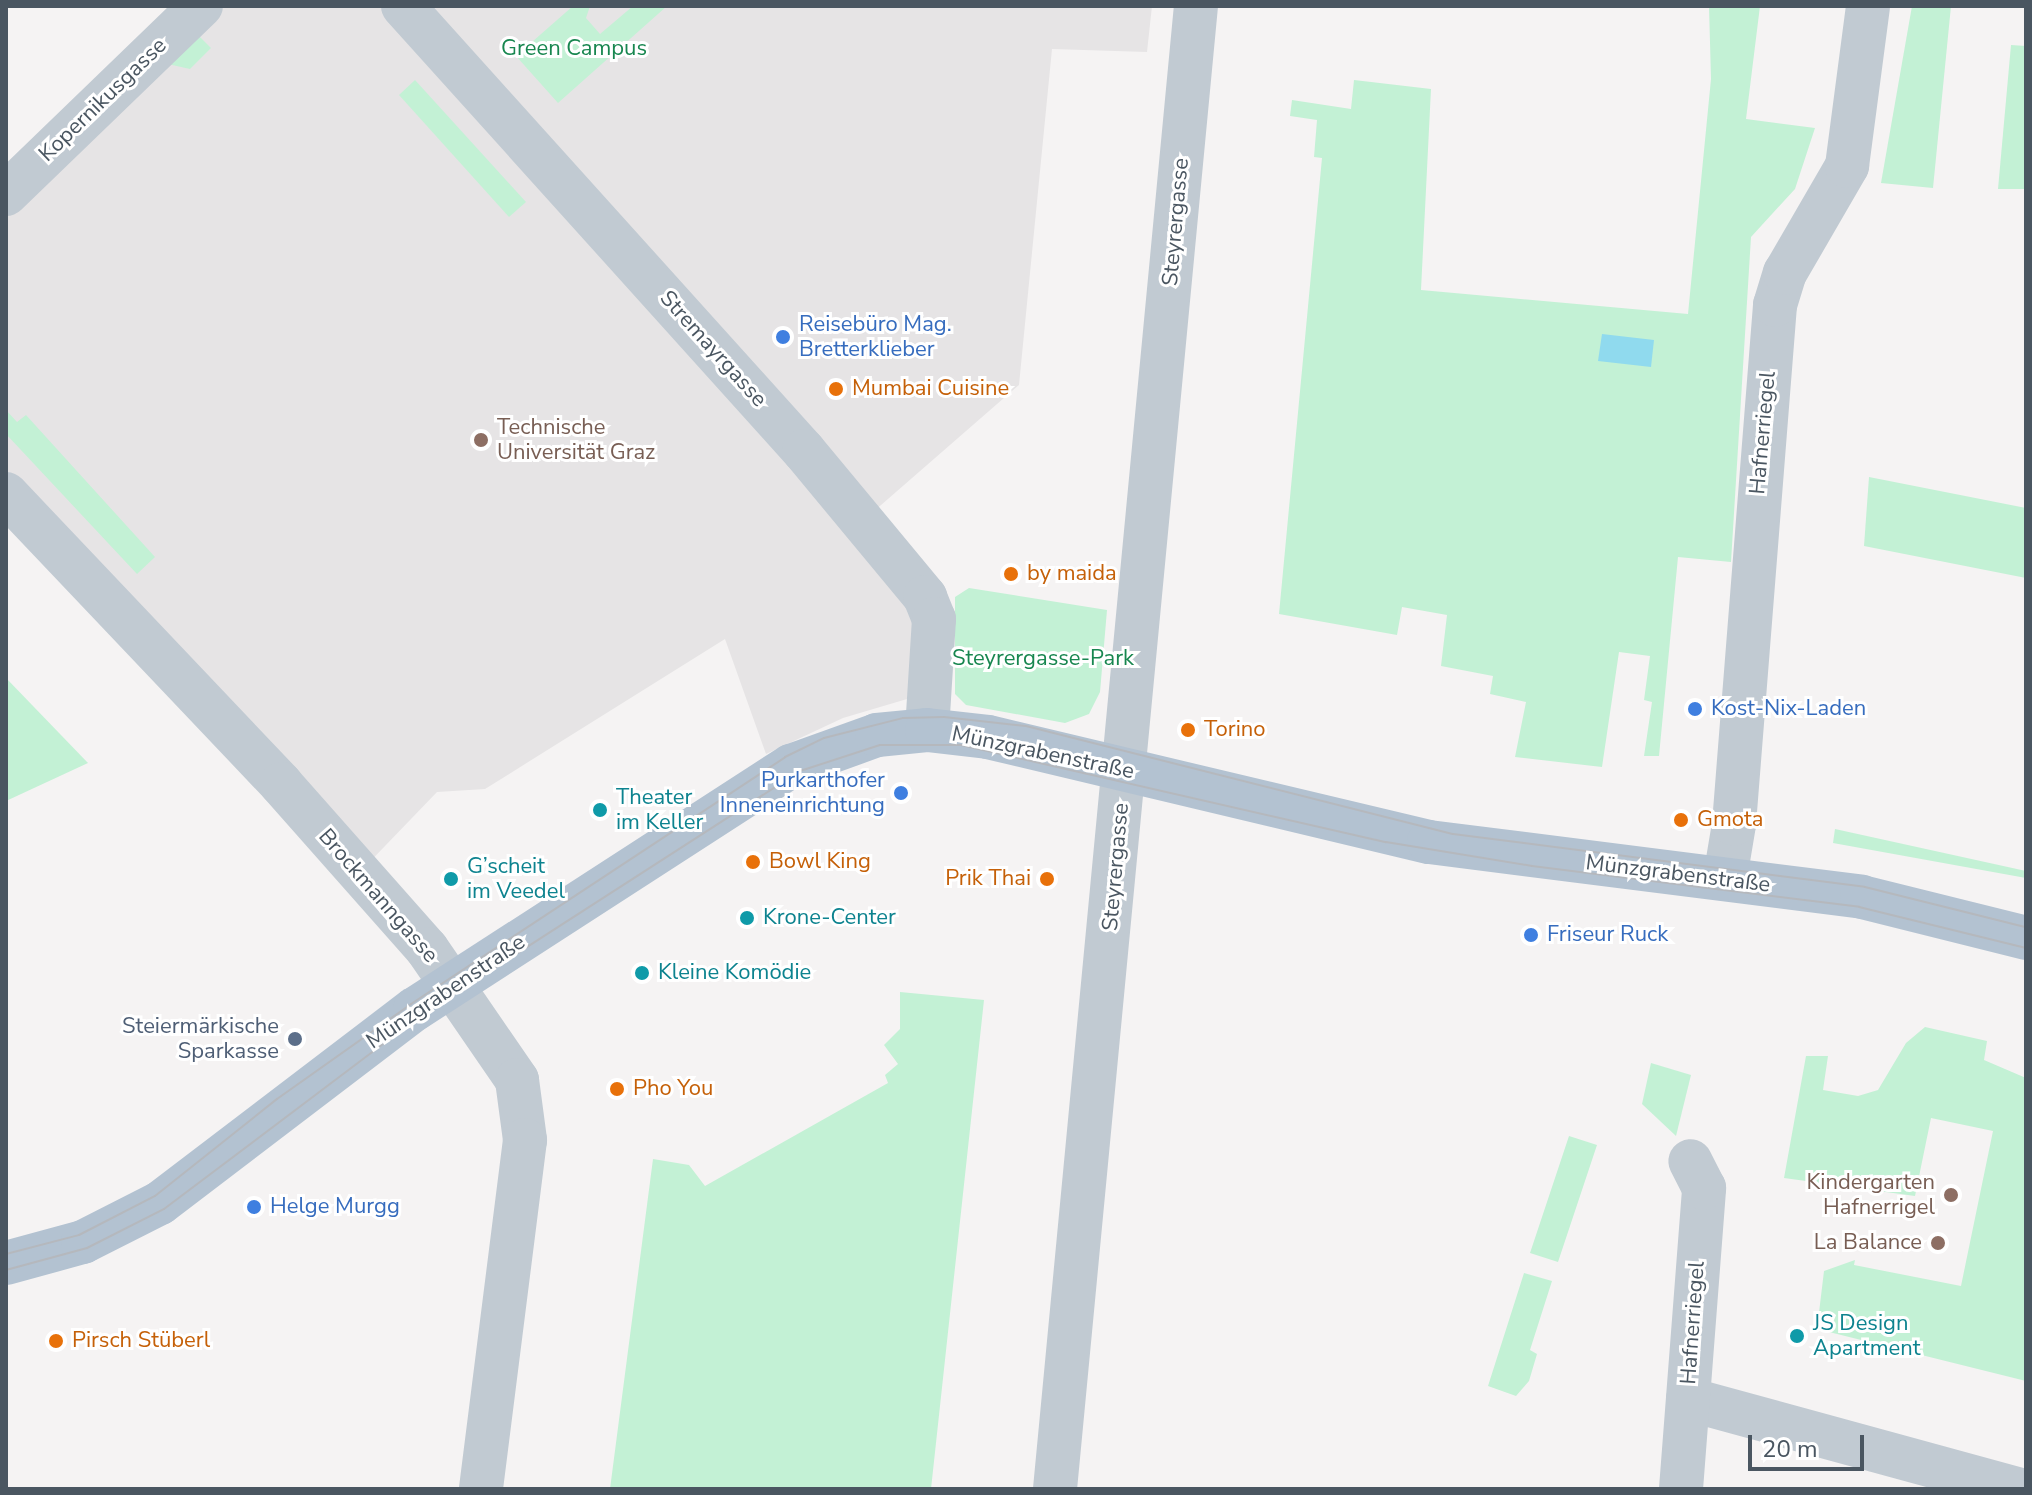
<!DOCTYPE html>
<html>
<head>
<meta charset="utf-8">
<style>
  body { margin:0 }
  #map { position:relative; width:2032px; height:1495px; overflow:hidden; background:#f5f3f3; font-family:"Nunito Sans",sans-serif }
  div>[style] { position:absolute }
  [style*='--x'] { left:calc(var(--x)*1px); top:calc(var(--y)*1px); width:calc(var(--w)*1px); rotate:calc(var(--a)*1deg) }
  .education>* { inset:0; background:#e6e4e5 }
  .green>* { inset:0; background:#c3f1d5 }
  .water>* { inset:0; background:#90daee }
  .minor>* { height:44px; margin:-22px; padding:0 22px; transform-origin:22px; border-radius:22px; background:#c1cad2 }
  .major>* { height:44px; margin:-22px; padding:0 22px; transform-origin:22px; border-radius:22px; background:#b3c2d1 }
  .tram>* { height:2px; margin:-1px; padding:0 1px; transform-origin:1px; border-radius:1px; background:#b5b8bd }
  .dots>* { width:22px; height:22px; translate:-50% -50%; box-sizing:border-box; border:4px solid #fff; border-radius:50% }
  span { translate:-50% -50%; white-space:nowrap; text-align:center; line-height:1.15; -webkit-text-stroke:6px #fff; paint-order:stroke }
  .park-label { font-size:22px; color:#17864f }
  .street-label { font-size:22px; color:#4a5661 }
  .shop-label { font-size:22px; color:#366cbe }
  .left { translate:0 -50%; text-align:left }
  .right { translate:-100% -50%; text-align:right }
  .food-label { font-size:22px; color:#c56008 }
  .education-label { font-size:22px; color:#785e54 }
  .culture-label { font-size:22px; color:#0d838f }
  .service-label { font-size:22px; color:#4e5e75 }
  .frame { position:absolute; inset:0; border:8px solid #4a5661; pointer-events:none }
  .scale { position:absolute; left:1748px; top:1435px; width:116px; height:36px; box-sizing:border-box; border:4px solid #4a5661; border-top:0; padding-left:10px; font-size:24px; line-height:28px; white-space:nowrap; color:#4a5661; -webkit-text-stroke:6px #fff; paint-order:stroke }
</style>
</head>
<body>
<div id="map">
  <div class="education">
    <div style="clip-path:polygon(201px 6px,1152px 6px,1147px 52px,1052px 49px,1019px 385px,865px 519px,925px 597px,907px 699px,843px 718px,766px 754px,725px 639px,485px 789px,437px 792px,359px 873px,6px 494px,6px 194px)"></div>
  </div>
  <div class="green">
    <div style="clip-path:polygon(573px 6px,590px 6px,586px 18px,600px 34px,633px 6px,667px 6px,558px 103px,516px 56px)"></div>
    <div style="clip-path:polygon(1709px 6px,1760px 6px,1746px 119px,1815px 128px,1795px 189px,1751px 237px,1731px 562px,1678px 557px,1659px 756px,1644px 756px,1652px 702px,1644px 700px,1650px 656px,1619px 652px,1602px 767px,1515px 757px,1526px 702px,1490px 694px,1493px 676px,1441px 666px,1447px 615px,1402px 607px,1397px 635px,1279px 614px,1322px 158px,1314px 157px,1317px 120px,1290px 116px,1292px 100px,1351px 109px,1354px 80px,1431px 89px,1421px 290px,1688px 314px,1711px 79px)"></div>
    <div style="clip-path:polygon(1912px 6px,1951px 6px,1933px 188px,1881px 183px)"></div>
    <div style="clip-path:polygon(191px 28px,211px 48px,190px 69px,159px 62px)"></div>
    <div style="clip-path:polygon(2011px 45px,2026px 46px,2026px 189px,1998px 189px)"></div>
    <div style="clip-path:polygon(415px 80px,526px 202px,509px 217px,399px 95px)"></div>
    <div style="clip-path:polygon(6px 410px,17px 422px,26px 415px,155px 557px,137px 574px,6px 434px)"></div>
    <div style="clip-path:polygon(1869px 477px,2026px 508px,2026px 578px,1864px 546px)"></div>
    <div style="clip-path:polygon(969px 588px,1107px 610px,1100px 692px,1089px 714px,1065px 723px,966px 705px,955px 694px,955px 597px)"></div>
    <div style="clip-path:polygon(6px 678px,88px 763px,6px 801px)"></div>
    <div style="clip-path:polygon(1835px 829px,2026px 871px,2026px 878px,1833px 843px)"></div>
    <div style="clip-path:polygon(900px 992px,984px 1000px,931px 1489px,610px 1489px,653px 1159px,689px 1165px,705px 1186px,888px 1083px,885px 1075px,898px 1064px,884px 1045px,900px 1029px)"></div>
    <div style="clip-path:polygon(1925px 1027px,1987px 1041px,1984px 1060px,2026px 1078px,2026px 1381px,1817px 1329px,1824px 1271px,1855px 1260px,1854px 1265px,1961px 1286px,1993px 1131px,1931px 1118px,1915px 1196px,1784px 1178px,1806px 1056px,1828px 1056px,1823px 1090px,1858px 1096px,1878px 1090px,1906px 1043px)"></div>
    <div style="clip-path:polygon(1651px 1063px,1691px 1075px,1676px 1136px,1642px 1104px)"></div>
    <div style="clip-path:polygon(1569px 1136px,1597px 1145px,1558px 1262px,1530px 1253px)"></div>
    <div style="clip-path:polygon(1524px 1273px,1552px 1281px,1530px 1350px,1537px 1354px,1529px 1381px,1516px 1396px,1488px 1386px)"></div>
  </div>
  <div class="water">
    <div style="clip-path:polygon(1602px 334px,1654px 340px,1651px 367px,1598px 361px)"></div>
  </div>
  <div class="minor">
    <div style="--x:403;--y:6;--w:599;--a:47.98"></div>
    <div style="--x:804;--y:451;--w:190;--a:50.3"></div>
    <div style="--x:925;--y:597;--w:24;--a:68"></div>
    <div style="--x:934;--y:619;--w:111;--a:93.6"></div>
    <div style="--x:6;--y:194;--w:271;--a:-44"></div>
    <div style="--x:6;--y:494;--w:400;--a:46.5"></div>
    <div style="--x:281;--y:784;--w:220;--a:48.5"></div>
    <div style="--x:427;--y:949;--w:159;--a:55.5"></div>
    <div style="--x:517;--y:1080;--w:61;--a:82.4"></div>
    <div style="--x:525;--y:1140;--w:352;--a:97.2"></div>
    <div style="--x:1725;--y:878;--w:55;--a:-80.5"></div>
    <div style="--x:1734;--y:824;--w:521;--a:-85.48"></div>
    <div style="--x:1775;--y:305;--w:34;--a:-73"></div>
    <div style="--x:1785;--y:273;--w:124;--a:-59.9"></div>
    <div style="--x:1847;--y:166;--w:161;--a:-82.5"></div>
    <div style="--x:1688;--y:1399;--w:342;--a:15.3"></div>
    <div style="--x:1055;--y:1489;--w:1490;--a:-84.57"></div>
    <div style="--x:1681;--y:1489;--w:302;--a:-85.6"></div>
    <div style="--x:1704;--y:1188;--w:30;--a:-117"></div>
  </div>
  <div class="major">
    <div style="--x:6;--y:1263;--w:80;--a:-15.3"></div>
    <div style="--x:83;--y:1242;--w:86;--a:-26.9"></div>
    <div style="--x:160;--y:1203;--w:320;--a:-37.3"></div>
    <div style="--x:415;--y:1009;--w:448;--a:-32.9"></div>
    <div style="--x:791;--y:766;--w:91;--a:-19.8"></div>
    <div style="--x:877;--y:735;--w:50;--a:-5.7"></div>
    <div style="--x:927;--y:730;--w:61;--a:6.5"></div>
    <div style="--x:988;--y:737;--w:453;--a:13.4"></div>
    <div style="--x:1429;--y:842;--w:436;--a:7.2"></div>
    <div style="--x:1862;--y:897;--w:169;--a:14"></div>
  </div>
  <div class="tram">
    <div style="--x:6;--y:1254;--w:75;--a:-14.6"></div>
    <div style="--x:79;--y:1235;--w:85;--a:-27.2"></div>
    <div style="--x:155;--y:1196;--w:156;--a:-38.5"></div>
    <div style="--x:277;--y:1099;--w:164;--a:-35.3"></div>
    <div style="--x:411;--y:1004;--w:448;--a:-33.4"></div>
    <div style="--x:785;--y:757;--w:43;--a:-26"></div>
    <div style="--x:824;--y:738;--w:81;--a:-14.2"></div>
    <div style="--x:903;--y:718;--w:41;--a:-1.4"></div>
    <div style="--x:944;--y:717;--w:82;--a:6.3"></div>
    <div style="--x:1026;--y:726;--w:440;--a:14.2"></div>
    <div style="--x:1453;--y:834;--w:415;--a:7.3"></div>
    <div style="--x:1865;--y:887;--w:166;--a:14"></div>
    <div style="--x:6;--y:1270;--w:84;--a:-15.2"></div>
    <div style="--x:87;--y:1248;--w:86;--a:-26.9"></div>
    <div style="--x:164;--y:1209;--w:321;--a:-37"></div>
    <div style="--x:420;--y:1016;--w:452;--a:-32.8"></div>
    <div style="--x:800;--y:771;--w:84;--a:-18"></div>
    <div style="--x:880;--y:745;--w:81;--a:0"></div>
    <div style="--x:961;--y:745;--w:436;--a:12.9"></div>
    <div style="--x:1386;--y:842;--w:148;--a:9.3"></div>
    <div style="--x:1532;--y:866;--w:330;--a:7.1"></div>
    <div style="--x:1859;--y:907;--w:172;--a:13.8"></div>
  </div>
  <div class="dots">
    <div style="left:783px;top:337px;background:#3f7fe0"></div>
    <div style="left:836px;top:389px;background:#e8710a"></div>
    <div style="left:481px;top:440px;background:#8d6e63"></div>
    <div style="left:1011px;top:574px;background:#e8710a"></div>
    <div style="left:1695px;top:709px;background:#3f7fe0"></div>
    <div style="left:1188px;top:730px;background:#e8710a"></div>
    <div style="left:901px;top:793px;background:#3f7fe0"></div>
    <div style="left:600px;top:810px;background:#0f9aa8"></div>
    <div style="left:1681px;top:820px;background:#e8710a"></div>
    <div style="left:753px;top:862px;background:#e8710a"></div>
    <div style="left:451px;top:879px;background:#0f9aa8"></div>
    <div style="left:1047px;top:879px;background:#e8710a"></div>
    <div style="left:747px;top:918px;background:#0f9aa8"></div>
    <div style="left:1531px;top:935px;background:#3f7fe0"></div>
    <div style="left:642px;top:973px;background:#0f9aa8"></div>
    <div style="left:295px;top:1039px;background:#5c6f8a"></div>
    <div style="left:617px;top:1089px;background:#e8710a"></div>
    <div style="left:1951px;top:1195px;background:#8d6e63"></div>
    <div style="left:254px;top:1207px;background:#3f7fe0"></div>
    <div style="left:1938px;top:1243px;background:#8d6e63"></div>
    <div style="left:1797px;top:1336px;background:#0f9aa8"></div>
    <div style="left:56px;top:1341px;background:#e8710a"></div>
  </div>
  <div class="park-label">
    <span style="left:574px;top:49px">Green Campus</span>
    <span style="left:1043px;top:659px">Steyrergasse-Park</span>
  </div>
  <div class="street-label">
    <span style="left:103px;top:100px;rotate:-44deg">Kopernikusgasse</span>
    <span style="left:1176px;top:222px;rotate:-85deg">Steyrergasse</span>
    <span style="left:713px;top:349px;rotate:48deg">Stremayrgasse</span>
    <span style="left:1763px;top:433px;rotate:-85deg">Hafnerriegel</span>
    <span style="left:1043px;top:753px;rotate:12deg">Münzgrabenstraße</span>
    <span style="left:1116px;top:867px;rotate:-85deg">Steyrergasse</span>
    <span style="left:1678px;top:874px;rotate:7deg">Münzgrabenstraße</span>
    <span style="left:378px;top:896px;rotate:49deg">Brockmanngasse</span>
    <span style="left:446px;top:992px;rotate:-34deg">Münzgrabenstraße</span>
    <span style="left:1693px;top:1323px;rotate:-86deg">Hafnerriegel</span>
  </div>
  <div class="shop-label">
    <span class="left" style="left:799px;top:337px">Reisebüro Mag.<br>Bretterklieber</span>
    <span class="left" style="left:1711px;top:709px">Kost-Nix-Laden</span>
    <span class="right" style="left:885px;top:793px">Purkarthofer<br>Inneneinrichtung</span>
    <span class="left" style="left:1547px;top:935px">Friseur Ruck</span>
    <span class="left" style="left:270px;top:1207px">Helge Murgg</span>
  </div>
  <div class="food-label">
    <span class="left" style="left:852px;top:389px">Mumbai Cuisine</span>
    <span class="left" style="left:1027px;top:574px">by maida</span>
    <span class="left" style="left:1204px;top:730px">Torino</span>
    <span class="left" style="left:1697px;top:820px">Gmota</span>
    <span class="left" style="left:769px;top:862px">Bowl King</span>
    <span class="right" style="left:1031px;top:879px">Prik Thai</span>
    <span class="left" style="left:633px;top:1089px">Pho You</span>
    <span class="left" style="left:72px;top:1341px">Pirsch Stüberl</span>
  </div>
  <div class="education-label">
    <span class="left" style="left:497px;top:440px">Technische<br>Universität Graz</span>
    <span class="right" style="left:1935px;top:1195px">Kindergarten<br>Hafnerrigel</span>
    <span class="right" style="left:1922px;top:1243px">La Balance</span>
  </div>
  <div class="culture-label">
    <span class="left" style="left:616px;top:810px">Theater<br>im Keller</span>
    <span class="left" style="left:467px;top:879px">G’scheit<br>im Veedel</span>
    <span class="left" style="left:763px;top:918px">Krone-Center</span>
    <span class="left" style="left:658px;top:973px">Kleine Komödie</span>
    <span class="left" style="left:1813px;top:1336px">JS Design<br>Apartment</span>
  </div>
  <div class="service-label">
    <span class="right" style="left:279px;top:1039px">Steiermärkische<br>Sparkasse</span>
  </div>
  <div class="frame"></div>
  <div class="scale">20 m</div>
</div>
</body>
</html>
